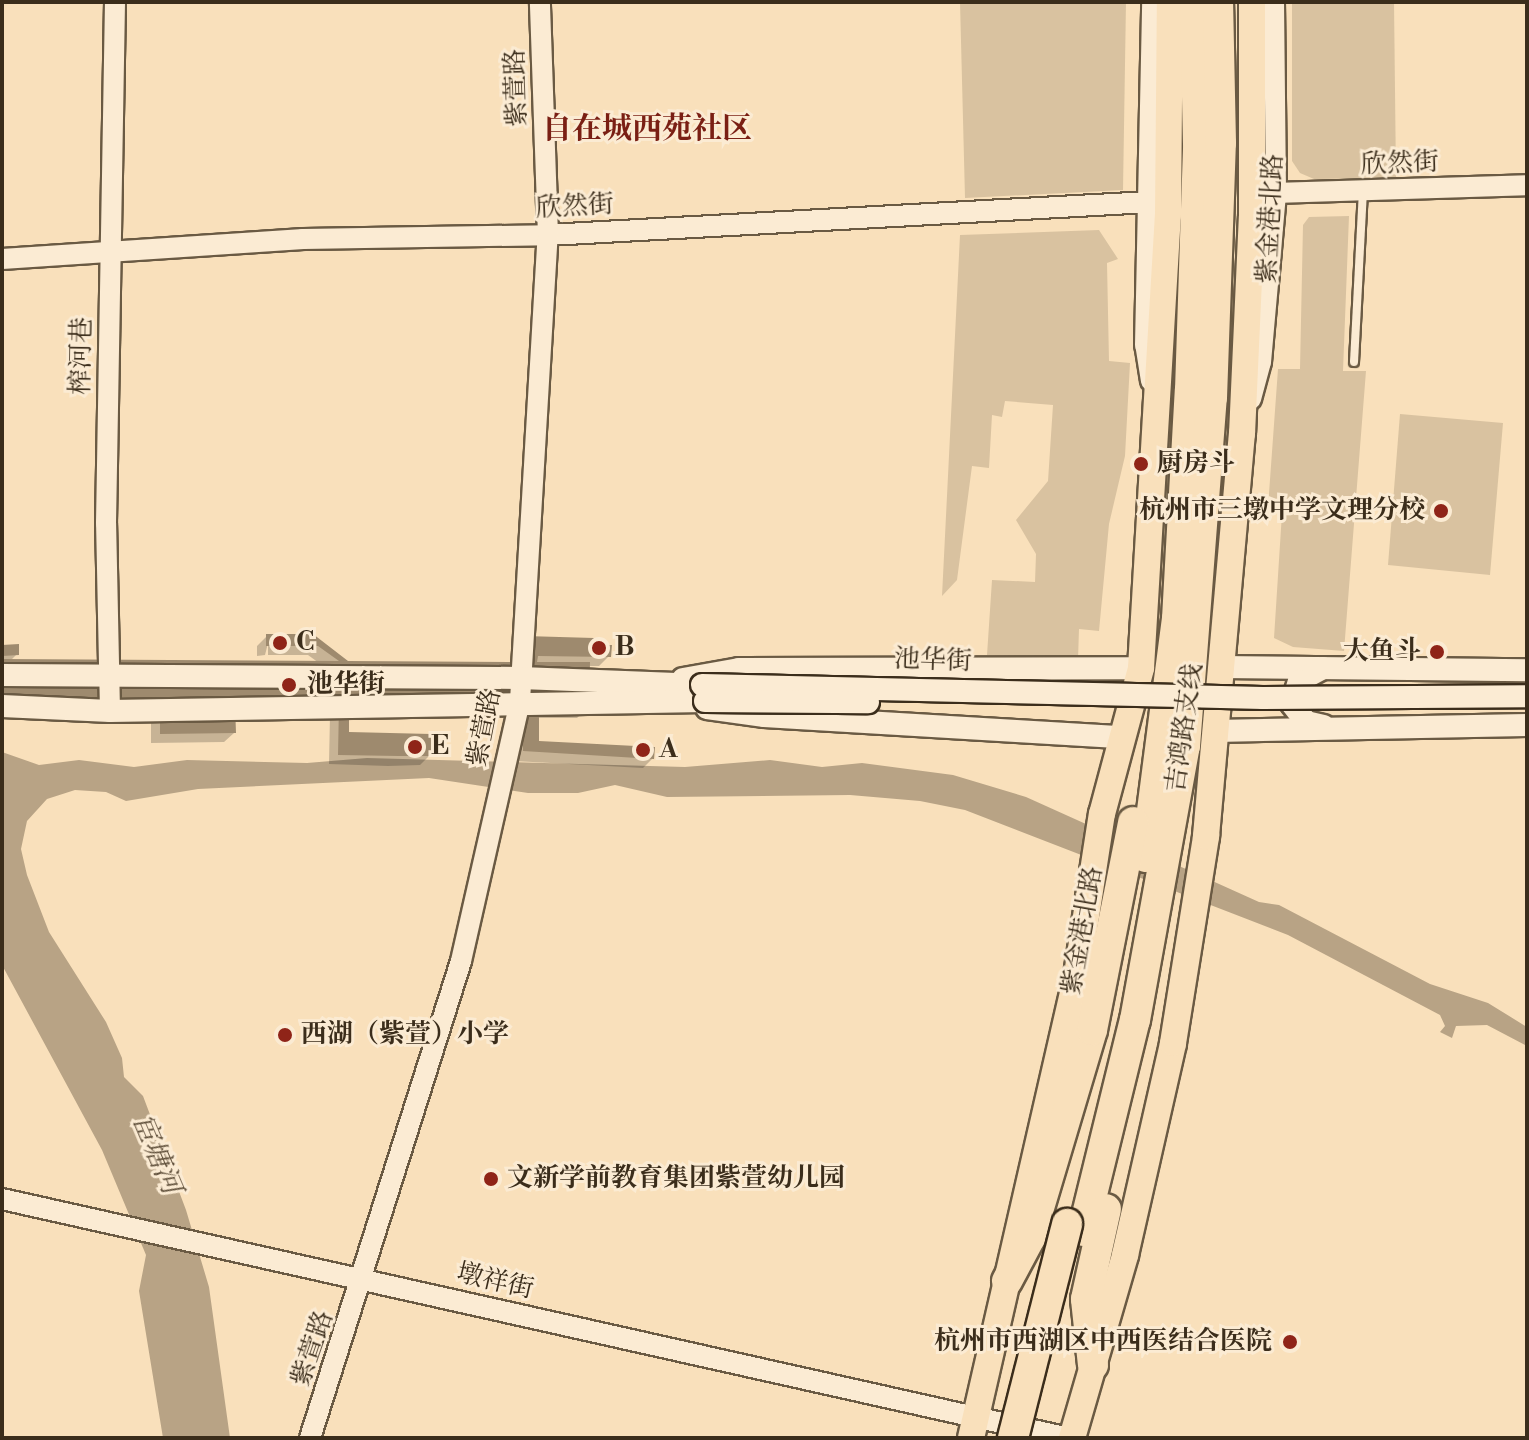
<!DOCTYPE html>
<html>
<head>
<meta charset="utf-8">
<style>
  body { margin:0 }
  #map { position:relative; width:1529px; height:1440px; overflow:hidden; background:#f9e0bb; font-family:"Libre Bodoni","Noto Serif SC",serif }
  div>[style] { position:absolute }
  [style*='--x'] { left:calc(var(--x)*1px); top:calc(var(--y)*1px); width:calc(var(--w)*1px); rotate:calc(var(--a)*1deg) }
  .green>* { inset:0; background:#d9c2a0 }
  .water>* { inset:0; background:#b8a385 }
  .shadow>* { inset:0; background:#0003 }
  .building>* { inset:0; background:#9e8a6e }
  .roads { filter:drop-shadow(2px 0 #6a5a43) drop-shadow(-2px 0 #6a5a43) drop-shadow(0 2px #6a5a43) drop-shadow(0 -2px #6a5a43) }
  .service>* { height:8px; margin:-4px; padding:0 4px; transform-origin:4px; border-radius:4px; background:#fbebd3 }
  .tertiary>* { height:20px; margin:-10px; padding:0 10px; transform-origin:10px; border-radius:10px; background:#fbebd3 }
  .secondary>* { height:22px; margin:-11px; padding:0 11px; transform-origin:11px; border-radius:11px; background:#fbebd3 }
  .primary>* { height:26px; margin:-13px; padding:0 13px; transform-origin:13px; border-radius:13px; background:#f9e0bb }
  .motorway>* { height:30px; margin:-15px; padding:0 15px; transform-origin:15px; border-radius:15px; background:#f9e0bb }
  .bridges { filter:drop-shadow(2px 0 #3b2d1b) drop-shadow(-2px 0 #3b2d1b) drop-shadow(0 2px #3b2d1b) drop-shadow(0 -2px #3b2d1b) }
  .secondary-bridge>* { height:22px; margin:-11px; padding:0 11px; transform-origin:11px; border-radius:11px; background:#fbebd3 }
  .motorway-bridge>* { height:30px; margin:-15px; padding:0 15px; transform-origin:15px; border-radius:15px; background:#f9e0bb }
  .dots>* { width:22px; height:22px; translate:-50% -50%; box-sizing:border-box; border:4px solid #fbebd3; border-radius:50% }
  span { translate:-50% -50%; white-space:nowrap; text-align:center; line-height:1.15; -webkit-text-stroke:6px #fbebd3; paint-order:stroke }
  .street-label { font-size:26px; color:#3b2d1b }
  .poi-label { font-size:26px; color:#3b2d1b; font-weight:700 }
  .left { translate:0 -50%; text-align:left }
  .right { translate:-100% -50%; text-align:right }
  .water-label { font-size:28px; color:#60503b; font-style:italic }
  .quarter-label { font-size:30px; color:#7a1f14; font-weight:700 }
  .frame { position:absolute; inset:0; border:4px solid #3b2d1b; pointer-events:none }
</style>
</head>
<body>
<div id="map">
  <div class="green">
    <div style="clip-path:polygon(960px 2px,1126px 2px,1123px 190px,965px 198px)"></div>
    <div style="clip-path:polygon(1292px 2px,1394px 2px,1396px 178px,1314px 179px,1300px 173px,1292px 161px)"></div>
    <div style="clip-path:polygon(1349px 216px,1343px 371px,1366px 371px,1344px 651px,1293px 647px,1274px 638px,1282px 513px,1268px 507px,1278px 369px,1300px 369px,1303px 225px,1309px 217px)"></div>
    <div style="clip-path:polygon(1099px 230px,1118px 259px,1107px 263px,1109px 361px,1130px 363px,1125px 456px,1109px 524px,1099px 631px,1079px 629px,1078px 660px,987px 655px,992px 580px,1035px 582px,1036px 554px,1016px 520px,1048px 481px,1053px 405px,1005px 401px,1002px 417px,992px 415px,989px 468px,972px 466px,957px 580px,942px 596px,960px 235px)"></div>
    <div style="clip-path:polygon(1400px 414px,1503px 423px,1490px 575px,1388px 565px)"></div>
  </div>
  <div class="water">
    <div style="clip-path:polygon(2px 752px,39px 765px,79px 760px,134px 767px,187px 760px,307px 763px,367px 758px,685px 767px,770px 760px,822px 767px,862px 763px,953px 775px,1026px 797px,1259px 902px,1279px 905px,1430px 984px,1488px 1003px,1527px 1027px,1527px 1046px,1487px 1025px,1456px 1026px,1452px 1038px,1440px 1032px,1445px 1026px,1440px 1015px,1288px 935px,965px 810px,920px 801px,850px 795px,667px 797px,615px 785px,578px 793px,528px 793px,429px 778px,198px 789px,126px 801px,106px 792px,75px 790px,47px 799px,27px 821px,21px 849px,27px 875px,49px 932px,106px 1022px,122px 1058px,124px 1077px,143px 1096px,186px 1210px,209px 1287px,230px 1438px,163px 1438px,139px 1291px,146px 1255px,102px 1150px,2px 965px)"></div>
  </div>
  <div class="shadow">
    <div style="clip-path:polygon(267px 636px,313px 636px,347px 663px,515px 664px,516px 648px,591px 647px,609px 656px,599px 666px,588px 666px,587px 708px,577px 718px,537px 718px,537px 743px,653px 758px,643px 768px,514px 761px,514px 717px,347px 715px,347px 734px,430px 755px,420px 765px,388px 766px,329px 764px,330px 714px,233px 714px,234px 733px,224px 742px,151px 743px,151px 715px,2px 714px,2px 647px,17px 654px,10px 661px,319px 663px,308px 655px,268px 655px,268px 643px,265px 655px,257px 656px,257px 646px)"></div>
  </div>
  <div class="building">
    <div style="clip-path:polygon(266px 634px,313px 634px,348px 661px,524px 662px,525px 636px,594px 638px,593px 645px,612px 645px,611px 657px,538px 656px,537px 662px,590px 662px,589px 709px,539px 708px,539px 741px,655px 747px,654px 759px,523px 751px,523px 708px,349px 706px,349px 732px,431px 734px,432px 756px,399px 756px,338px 755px,339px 705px,235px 704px,236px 733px,160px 734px,160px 706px,2px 705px,2px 659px,339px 661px,318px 646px,266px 646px)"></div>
    <div style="clip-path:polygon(19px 644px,19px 655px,2px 656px,2px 645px)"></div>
  </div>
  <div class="roads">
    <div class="service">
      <div style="--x:1354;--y:362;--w:170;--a:-87"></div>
    </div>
    <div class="tertiary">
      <div style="--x:1276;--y:193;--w:251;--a:-1.8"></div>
      <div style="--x:2;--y:259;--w:302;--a:-3.8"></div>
      <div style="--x:303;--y:239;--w:245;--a:-0.9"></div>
      <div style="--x:548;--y:235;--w:602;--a:-3.14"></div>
      <div style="--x:1151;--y:381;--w:36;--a:-99"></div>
      <div style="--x:1145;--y:345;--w:343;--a:-88.8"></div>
      <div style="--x:1251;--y:399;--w:38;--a:-75"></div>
      <div style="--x:1261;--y:362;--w:170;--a:-84.9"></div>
      <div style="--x:1276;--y:193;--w:191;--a:-90.6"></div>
      <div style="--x:110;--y:711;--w:188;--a:-91.2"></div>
      <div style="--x:106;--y:523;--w:521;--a:-89.01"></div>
      <div style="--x:2;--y:1199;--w:1093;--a:12.63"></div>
      <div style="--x:310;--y:1438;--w:500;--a:-72.43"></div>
      <div style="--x:461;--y:961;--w:267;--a:-77.2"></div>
      <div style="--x:520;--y:701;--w:467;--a:-86.6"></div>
      <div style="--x:548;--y:235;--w:233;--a:-92"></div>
    </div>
    <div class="secondary">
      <div style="--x:1221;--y:667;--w:306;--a:0.6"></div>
      <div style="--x:1323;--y:668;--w:27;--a:152"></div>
      <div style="--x:1299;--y:681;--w:24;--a:107"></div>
      <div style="--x:1292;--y:704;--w:23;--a:52"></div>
      <div style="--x:1306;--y:722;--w:18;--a:13"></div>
      <div style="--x:2;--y:675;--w:519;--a:0.33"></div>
      <div style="--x:521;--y:678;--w:181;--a:2.2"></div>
      <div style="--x:683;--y:679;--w:57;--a:-10.1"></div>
      <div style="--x:739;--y:669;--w:402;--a:-0.1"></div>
      <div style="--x:2;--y:706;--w:108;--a:2.7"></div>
      <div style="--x:110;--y:711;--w:595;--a:-0.96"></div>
      <div style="--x:707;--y:708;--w:58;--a:8"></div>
      <div style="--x:764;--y:716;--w:358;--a:3.4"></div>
      <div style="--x:1215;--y:731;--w:312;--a:-1.1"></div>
    </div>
    <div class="primary">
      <div style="--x:971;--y:1438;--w:469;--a:-77.1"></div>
      <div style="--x:1076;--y:981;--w:169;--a:-81.2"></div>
      <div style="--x:1102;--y:814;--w:151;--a:-75"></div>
      <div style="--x:1141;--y:668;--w:454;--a:-86.6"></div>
      <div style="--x:1168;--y:215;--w:213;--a:-89.5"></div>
      <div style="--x:1072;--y:1438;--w:191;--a:-73.8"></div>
      <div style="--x:1125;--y:1255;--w:217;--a:-77.2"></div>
      <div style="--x:1173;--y:1043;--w:210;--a:-80.9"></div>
      <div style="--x:1206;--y:836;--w:404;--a:-84.9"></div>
      <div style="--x:1242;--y:434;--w:217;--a:-87.4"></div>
      <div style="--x:1252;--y:217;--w:215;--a:-90"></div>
    </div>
    <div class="motorway">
      <div style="--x:1146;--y:857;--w:240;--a:-82.6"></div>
      <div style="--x:1177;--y:619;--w:229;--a:-86.8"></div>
      <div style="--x:1190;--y:390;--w:246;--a:-88.1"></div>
      <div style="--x:1198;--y:144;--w:142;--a:-91.2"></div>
      <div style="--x:1083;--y:1231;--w:217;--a:-76.2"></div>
      <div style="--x:1135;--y:1020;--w:279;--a:-79.7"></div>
      <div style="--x:1185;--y:746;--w:349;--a:-85.6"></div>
      <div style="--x:1212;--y:398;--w:255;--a:-88"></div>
      <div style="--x:1221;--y:143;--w:141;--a:-91.2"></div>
      <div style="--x:1007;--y:1281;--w:49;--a:-61.9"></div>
      <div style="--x:1030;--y:1238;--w:217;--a:-73.4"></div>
      <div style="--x:1092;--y:1030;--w:212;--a:-78.8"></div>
      <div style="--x:1093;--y:1365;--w:66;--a:-96.1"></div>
      <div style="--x:1086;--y:1299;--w:92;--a:-77.5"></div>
    </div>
  </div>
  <div class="bridges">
    <div class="secondary-bridge">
      <div style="--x:702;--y:685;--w:561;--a:1.33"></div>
      <div style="--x:1263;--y:698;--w:264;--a:-0.4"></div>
      <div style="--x:705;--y:701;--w:163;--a:0.4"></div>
    </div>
    <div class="motorway-bridge">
      <div style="--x:1013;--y:1438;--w:221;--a:-75.8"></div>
    </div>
  </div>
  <div class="dots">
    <div style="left:1141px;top:464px;background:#8f2418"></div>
    <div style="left:1441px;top:511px;background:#8f2418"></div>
    <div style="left:280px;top:643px;background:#8f2418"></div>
    <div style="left:599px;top:648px;background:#8f2418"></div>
    <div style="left:1437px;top:652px;background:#8f2418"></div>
    <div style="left:289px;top:685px;background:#8f2418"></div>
    <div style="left:415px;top:747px;background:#8f2418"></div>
    <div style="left:643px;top:750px;background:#8f2418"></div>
    <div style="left:285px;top:1035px;background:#8f2418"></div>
    <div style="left:491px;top:1179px;background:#8f2418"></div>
    <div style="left:1290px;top:1342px;background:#8f2418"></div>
  </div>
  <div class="street-label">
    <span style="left:517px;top:88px;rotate:-92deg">紫萱路</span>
    <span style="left:1400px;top:164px;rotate:-2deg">欣然街</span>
    <span style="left:575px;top:207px;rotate:-3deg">欣然街</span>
    <span style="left:1271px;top:219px;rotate:-87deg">紫金港北路</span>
    <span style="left:82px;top:356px;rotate:-89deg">榨河巷</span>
    <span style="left:933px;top:661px;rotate:2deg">池华街</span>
    <span style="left:485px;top:728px;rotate:-79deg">紫萱路</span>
    <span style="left:1185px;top:728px;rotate:-82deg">吉鸿路支线</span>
    <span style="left:1083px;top:931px;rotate:-80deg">紫金港北路</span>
    <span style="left:495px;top:1282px;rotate:13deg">墩祥街</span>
    <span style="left:313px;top:1349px;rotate:-71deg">紫萱路</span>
  </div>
  <div class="poi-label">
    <span class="left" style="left:1157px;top:464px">厨房斗</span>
    <span class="right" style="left:1425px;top:511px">杭州市三墩中学文理分校</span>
    <span class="left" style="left:296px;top:643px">C</span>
    <span class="left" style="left:615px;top:648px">B</span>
    <span class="right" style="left:1421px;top:652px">大鱼斗</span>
    <span class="left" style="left:307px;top:685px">池华街</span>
    <span class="left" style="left:431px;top:747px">E</span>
    <span class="left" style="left:659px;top:750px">A</span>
    <span class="left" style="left:301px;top:1035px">西湖（紫萱）小学</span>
    <span class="left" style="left:507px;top:1179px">文新学前教育集团紫萱幼儿园</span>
    <span class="right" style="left:1272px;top:1342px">杭州市西湖区中西医结合医院</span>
  </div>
  <div class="water-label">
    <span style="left:156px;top:1154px;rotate:67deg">宦塘河</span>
  </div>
  <div class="quarter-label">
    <span style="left:647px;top:129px">自在城西苑社区</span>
  </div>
  <div class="frame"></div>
</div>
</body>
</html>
